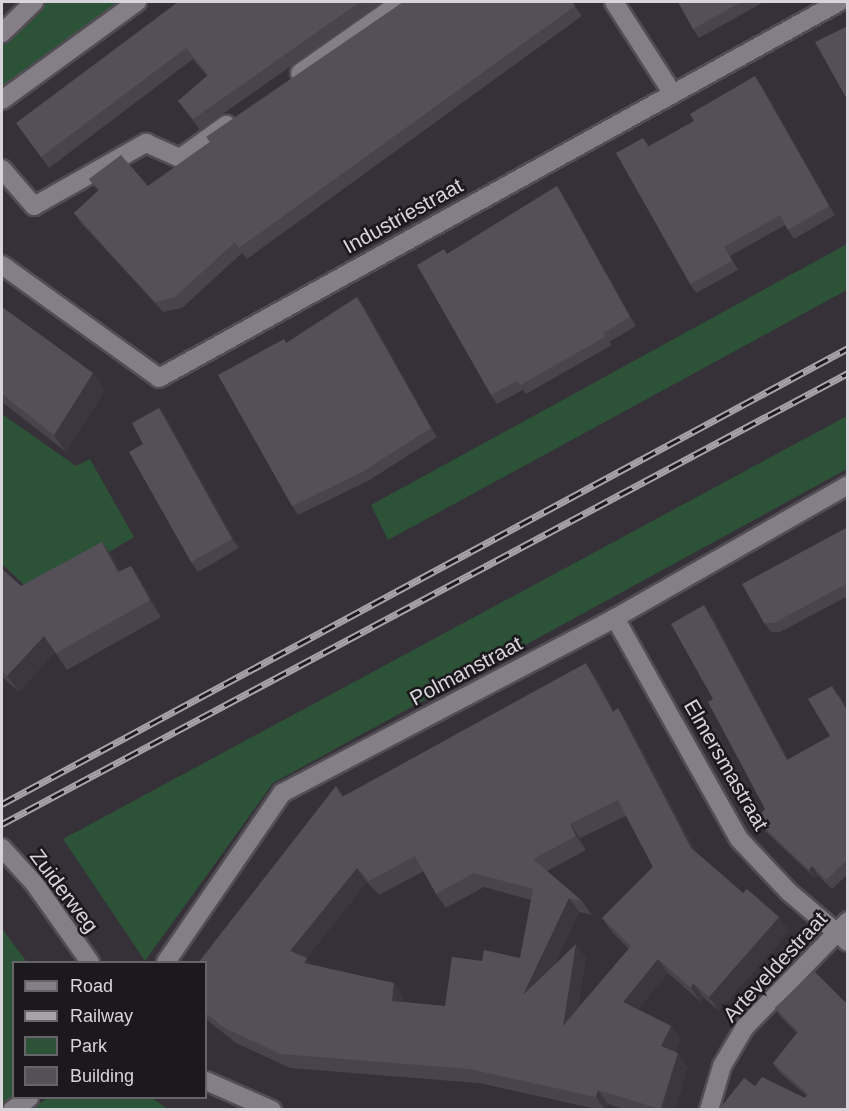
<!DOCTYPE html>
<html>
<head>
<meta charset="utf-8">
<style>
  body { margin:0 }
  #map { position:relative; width:849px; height:1111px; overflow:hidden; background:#363038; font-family:Helvetica,sans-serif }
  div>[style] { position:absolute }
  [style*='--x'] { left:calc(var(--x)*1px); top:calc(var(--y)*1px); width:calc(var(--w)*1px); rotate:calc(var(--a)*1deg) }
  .green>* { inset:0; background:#2c5237 }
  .roads { filter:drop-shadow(2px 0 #514d54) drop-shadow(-2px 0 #514d54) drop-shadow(0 2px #514d54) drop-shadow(0 -2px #514d54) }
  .minor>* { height:18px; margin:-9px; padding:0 9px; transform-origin:9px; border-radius:9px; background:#847e87 }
  .rail>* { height:7px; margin-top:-3.5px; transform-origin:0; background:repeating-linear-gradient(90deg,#1c191d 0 14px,#a7a4a9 0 28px); box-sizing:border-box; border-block:2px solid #a7a4a9 }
  .wall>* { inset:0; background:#49444c }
  .shaded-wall>* { inset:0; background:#3c373e }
  .building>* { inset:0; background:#554f58 }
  span { translate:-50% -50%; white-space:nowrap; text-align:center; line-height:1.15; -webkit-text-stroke:5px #1c191d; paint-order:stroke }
  .street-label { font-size:21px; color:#d8d5da }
  .frame { position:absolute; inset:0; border:3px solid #d8d5da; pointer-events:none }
  .legend { position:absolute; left:12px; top:961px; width:195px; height:138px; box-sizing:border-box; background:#1c191d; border:2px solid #676469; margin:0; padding:8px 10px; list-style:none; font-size:18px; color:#d8d5da }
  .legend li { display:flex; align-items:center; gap:12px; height:30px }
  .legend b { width:30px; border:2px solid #676469 }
</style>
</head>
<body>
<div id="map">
  <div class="green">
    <div style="clip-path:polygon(47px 2px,122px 2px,2px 88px,2px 43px)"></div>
    <div style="clip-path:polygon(847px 244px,847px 290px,388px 540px,371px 505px)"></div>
    <div style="clip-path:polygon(2px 414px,76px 466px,90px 459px,134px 537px,36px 596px,2px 564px)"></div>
    <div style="clip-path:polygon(847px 416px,847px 469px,273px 783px,145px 961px,63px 839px)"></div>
    <div style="clip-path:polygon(2px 929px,27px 962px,14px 962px,13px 1096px,2px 1104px)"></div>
    <div style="clip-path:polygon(48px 1098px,152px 1098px,168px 1109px,30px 1109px)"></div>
  </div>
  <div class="roads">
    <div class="minor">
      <div style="--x:614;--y:2;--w:109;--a:57.3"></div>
      <div style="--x:2;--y:33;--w:45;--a:-44.1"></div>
      <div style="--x:300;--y:73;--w:123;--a:-35.1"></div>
      <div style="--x:2;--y:100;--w:167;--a:-36"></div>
      <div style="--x:2;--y:169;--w:49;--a:49.1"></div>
      <div style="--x:34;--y:206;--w:129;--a:-29.4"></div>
      <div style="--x:146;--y:143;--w:37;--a:24"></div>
      <div style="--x:180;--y:158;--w:57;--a:-35.7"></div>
      <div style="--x:2;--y:265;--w:193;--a:35.7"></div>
      <div style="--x:159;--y:378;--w:777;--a:-28.94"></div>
      <div style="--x:615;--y:618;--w:253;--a:60.7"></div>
      <div style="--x:739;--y:839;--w:73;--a:46.7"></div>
      <div style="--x:789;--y:892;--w:77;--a:40.3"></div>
      <div style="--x:2;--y:848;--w:47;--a:47.6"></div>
      <div style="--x:34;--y:883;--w:97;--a:54.7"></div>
      <div style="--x:166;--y:962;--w:205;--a:-55.5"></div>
      <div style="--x:282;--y:793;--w:376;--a:-27.7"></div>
      <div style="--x:615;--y:618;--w:268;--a:-29.7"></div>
      <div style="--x:206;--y:1081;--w:72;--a:23.7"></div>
      <div style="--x:12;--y:1110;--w:21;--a:-35"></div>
      <div style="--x:709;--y:1110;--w:46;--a:-73.5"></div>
      <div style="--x:722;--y:1066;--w:45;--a:-59.5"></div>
      <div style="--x:745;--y:1027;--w:148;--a:-45.8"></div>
    </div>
  </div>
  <div class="rail">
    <div style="--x:2;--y:804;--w:961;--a:-28.32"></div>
    <div style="--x:2;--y:824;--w:959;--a:-28.06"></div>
  </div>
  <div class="wall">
    <div style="clip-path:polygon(178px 2px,382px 2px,200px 130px,178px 101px,207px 76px,193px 59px,49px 168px,24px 134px)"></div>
    <div style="clip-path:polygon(572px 2px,582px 16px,247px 259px,242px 253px,182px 308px,163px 312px,82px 224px,74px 213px,98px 191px,89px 179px,148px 186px,210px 142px)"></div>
    <div style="clip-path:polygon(678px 2px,764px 2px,699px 38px,693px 29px)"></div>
    <div style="clip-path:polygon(761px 84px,835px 215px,794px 239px,785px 225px,730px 256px,738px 270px,696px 293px,690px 284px,643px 138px,649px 146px)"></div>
    <div style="clip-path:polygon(557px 186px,563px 195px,636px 326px,609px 342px,612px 345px,526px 394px,523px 390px,497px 404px,491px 395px,447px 254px)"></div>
    <div style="clip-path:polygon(364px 306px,437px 437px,368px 481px,298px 515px,292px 506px,286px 343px)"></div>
    <div style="clip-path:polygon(2px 307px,93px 373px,105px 390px,66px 452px,2px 402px)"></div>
    <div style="clip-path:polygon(159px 408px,166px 417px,239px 548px,198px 572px,191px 562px,143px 444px)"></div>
    <div style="clip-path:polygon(848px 527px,848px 596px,780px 632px,771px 632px,764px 623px)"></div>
    <div style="clip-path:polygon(102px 542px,113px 558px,120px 571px,131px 566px,142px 582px,161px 617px,67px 670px,55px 652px,19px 692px,2px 677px,2px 569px,21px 586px)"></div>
    <div style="clip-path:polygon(711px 614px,788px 760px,830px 736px,838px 694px,848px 711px,848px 874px,832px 889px,818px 875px,815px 878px,762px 828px,755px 819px,765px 809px,713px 699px)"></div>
    <div style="clip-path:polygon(evenodd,596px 677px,614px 711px,618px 708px,627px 722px,696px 852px,743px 893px,789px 931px,719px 1011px,703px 997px,701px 1002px,668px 973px,638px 1009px,671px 1026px,681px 1040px,675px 1052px,688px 1067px,675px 1110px,627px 1110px,608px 1104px,606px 1110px,600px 1110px,479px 1083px,290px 1068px,236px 1043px,206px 1019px,206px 963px,336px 786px,343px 796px,596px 677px,626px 816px,653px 867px,602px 918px,612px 932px,629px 949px,577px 1009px,586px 958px,554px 965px,579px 912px,592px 915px,582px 901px,547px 871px,586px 850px,580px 838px,626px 816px,596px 677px,424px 871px,436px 894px,446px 908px,484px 887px,531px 900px,520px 958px,482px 961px,445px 1006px,403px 1002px,404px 997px,311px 965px,306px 958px,367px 882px,379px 895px,424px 871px)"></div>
    <div style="clip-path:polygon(814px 971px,848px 1110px,721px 1110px,720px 1108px,755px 1086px,805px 1098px,807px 1096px,779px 1072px,773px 1063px,797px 1033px,781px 1017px,775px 1008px)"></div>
  </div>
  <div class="shaded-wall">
    <div style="clip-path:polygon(755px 76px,761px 84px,835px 215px,829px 206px)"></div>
    <div style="clip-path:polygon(557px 186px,563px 195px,636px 326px,630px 317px)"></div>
    <div style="clip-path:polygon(357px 297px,364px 306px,437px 437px,431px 428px)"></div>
    <div style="clip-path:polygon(93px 373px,105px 390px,66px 452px,54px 435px)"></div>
    <div style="clip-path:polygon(159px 408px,166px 417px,239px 548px,232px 539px)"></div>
    <div style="clip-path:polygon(102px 542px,113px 558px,130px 589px,118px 572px)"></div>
    <div style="clip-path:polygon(131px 566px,142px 582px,161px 617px,150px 600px)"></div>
    <div style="clip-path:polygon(704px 605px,711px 614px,793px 769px,787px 760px)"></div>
    <div style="clip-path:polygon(44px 636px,55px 652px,19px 692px,7px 676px)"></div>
    <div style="clip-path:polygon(586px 663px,596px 677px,622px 726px,613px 712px)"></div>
    <div style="clip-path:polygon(618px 708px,627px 722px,701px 862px,691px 848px)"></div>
    <div style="clip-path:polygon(570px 824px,580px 838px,586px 850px,576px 836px)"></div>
    <div style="clip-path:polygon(812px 866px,818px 875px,815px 878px,809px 870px)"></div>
    <div style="clip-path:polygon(357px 868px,367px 882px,300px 965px,290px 951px)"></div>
    <div style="clip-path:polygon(569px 898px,579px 912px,533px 1010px,523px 995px)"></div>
    <div style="clip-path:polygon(779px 917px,789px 931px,719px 1011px,709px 997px)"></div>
    <div style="clip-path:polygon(576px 944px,586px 958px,573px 1041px,563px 1026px)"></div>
    <div style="clip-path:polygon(307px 958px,317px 972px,304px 963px)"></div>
    <div style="clip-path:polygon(658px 959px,668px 973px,633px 1016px,623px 1002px)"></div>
    <div style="clip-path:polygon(394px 983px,404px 997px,402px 1015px,392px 1001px)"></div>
    <div style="clip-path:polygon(693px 983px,703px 997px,701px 1002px,691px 988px)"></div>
    <div style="clip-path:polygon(671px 1026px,681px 1040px,671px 1060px,661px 1046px)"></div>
    <div style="clip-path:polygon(678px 1053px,688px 1067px,675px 1110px,661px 1110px)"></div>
    <div style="clip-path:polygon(598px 1090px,608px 1104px,606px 1110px,605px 1110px,596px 1097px)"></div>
  </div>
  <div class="building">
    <div style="clip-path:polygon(178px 2px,360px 2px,193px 119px,178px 101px,208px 75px,186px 48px,41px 157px,16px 123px)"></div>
    <div style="clip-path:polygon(403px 2px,572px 2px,575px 6px,239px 248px,235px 242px,175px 297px,155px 302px,74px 213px,99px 190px,89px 179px,121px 155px,148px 186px,210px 142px,206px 137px)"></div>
    <div style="clip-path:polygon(678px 2px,741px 2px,693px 29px)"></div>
    <div style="clip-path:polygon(848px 26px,848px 101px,815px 42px)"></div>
    <div style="clip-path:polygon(755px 76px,829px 206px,788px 230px,780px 215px,724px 247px,732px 261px,690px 284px,616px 153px,643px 138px,648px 147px,694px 121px,690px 114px)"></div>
    <div style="clip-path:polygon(557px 186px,630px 317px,603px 333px,605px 337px,520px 385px,517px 381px,491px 395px,417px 265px,444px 249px,447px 254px)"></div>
    <div style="clip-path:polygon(357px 297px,431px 428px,362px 472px,292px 506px,218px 375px,284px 339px,286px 343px)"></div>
    <div style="clip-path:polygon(2px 307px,93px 373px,54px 435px,2px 394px)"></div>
    <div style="clip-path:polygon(159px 408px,232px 539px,191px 562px,129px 452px,143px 444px,132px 423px)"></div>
    <div style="clip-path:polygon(848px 527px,848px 583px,774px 623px,764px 623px,742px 584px)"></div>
    <div style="clip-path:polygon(102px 542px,118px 572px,131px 566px,150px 600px,56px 653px,44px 636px,7px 676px,2px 671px,2px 569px,21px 586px)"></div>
    <div style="clip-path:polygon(704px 605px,787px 760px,830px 736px,808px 699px,832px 686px,848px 713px,848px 859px,826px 880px,812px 866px,809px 870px,755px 819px,765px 809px,708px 702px,713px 699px,671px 624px)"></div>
    <div style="clip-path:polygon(evenodd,586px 663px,613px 712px,618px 708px,691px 848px,743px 893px,747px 889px,779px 917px,709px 997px,693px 983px,691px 988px,658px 959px,623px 1002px,671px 1026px,661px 1046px,678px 1053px,660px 1109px,598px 1090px,596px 1097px,469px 1069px,281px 1054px,226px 1029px,206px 1013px,206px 963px,198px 963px,336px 786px,342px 797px,586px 663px,618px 800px,653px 867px,602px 918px,631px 946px,563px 1026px,576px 944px,523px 995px,569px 898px,582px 901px,533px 859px,576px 836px,570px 824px,618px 800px,586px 663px,415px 856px,436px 894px,474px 873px,533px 889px,520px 958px,484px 950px,482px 961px,452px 957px,445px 1006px,392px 1001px,394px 983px,304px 963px,307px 958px,290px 951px,357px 868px,369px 881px,415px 856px)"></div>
    <div style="clip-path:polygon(814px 971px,848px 1005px,848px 1110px,722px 1110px,720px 1108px,744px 1078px,755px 1086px,762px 1077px,805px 1098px,808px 1094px,773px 1063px,798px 1032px,775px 1008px)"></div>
  </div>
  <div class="street-label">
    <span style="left:403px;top:216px;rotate:-29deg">Industriestraat</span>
    <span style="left:466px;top:671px;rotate:-28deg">Polmanstraat</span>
    <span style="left:726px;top:765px;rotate:60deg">Elmersmastraat</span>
    <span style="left:64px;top:891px;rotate:53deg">Zuiderweg</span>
    <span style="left:775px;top:967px;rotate:-47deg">Arteveldestraat</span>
  </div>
  <div class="frame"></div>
  <ul class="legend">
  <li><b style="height:8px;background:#847e87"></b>Road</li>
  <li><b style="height:8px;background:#a7a4a9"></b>Railway</li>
  <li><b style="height:16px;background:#2c5237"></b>Park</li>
  <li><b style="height:16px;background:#554f58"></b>Building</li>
  </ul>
</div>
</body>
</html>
